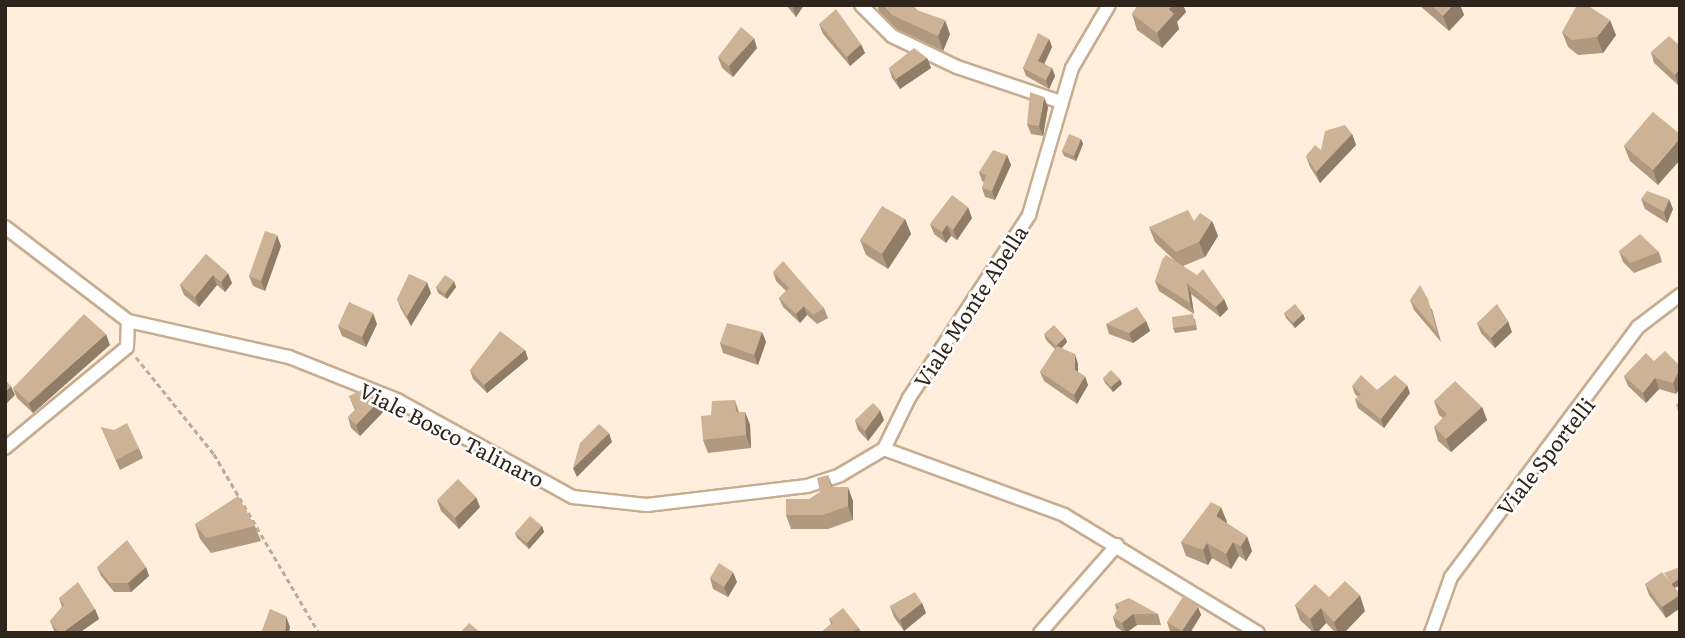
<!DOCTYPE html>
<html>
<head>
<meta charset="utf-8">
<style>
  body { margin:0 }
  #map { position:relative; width:1685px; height:638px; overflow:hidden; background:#ffeedc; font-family:Literata,serif }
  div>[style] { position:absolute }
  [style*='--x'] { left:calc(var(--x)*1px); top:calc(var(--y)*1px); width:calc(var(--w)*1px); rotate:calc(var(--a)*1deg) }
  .path>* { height:2.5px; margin-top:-1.25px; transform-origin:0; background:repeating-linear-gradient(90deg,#baab9b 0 5px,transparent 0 8.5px) }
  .roads { filter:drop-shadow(2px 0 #c7ad90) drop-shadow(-2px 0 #c7ad90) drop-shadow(0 2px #c7ad90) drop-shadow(0 -2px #c7ad90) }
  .minor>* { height:12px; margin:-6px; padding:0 6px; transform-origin:6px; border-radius:6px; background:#fff }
  .wall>* { inset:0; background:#b19980 }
  .shaded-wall>* { inset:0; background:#907d68 }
  .building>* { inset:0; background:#ceb295 }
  span { translate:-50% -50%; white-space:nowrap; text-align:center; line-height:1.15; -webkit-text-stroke:5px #fefefe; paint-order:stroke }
  .street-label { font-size:21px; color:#30251a }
  .frame { position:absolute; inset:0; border:7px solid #30251a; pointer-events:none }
</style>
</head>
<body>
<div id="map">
  <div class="path">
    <div style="--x:136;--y:357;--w:124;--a:51.2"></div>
    <div style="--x:214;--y:454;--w:208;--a:59.6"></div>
  </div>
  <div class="roads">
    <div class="minor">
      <div style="--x:861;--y:5;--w:44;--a:45"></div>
      <div style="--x:892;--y:36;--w:72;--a:25.5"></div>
      <div style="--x:957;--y:67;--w:110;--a:18.6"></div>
      <div style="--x:5;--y:227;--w:155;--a:37.4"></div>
      <div style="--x:128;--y:321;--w:165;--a:12.6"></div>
      <div style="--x:289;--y:357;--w:116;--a:21.7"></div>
      <div style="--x:397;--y:400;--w:201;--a:28.9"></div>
      <div style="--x:573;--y:497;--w:74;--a:6.2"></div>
      <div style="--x:647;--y:505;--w:161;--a:-6.8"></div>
      <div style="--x:807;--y:486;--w:35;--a:-18"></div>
      <div style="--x:840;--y:475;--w:51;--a:-30.6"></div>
      <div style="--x:5;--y:448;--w:158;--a:-39.6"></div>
      <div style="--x:127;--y:347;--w:26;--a:-88"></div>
      <div style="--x:884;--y:449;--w:57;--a:-63.9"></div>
      <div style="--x:909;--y:398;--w:219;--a:-56.7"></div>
      <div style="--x:1029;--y:215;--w:153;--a:-73.7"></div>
      <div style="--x:1072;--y:68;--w:73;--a:-59.6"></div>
      <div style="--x:884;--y:449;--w:192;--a:20.1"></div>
      <div style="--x:1064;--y:515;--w:227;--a:31.3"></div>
      <div style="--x:1040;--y:633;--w:117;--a:-48.8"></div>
      <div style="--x:1431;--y:633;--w:59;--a:-70.3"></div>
      <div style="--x:1451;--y:577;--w:312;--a:-53.2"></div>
      <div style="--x:1638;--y:327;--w:53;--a:-37.3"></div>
    </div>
  </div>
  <div class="wall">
    <div style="clip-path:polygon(786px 5px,804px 5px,796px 17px)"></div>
    <div style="clip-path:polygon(877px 5px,913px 5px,917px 10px,950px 34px,943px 51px,897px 29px,879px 11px)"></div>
    <div style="clip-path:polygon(1138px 5px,1183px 5px,1186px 12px,1177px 22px,1179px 29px,1162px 48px,1137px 30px,1132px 14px)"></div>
    <div style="clip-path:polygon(1419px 5px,1460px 5px,1464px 15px,1449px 31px)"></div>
    <div style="clip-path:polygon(819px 24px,865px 53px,850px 66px,823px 34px)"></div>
    <div style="clip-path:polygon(1562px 32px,1616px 35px,1603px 53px,1578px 55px,1568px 47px)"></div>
    <div style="clip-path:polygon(1049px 39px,1052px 47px,1044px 64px,1052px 68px,1055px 76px,1049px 89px,1026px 76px,1023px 68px)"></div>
    <div style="clip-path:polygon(1680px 46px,1680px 84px,1678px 85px,1654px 63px,1651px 52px)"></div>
    <div style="clip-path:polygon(757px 48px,733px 77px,722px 68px,718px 57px)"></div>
    <div style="clip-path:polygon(927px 58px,931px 68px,900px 89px,892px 78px,889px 68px)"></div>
    <div style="clip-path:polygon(1048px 107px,1043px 136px,1031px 134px,1027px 124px)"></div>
    <div style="clip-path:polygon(1653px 112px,1658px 185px,1630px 161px,1624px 146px)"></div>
    <div style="clip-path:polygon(1352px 134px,1356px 145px,1320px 183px,1310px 167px,1306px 156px,1321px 150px)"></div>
    <div style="clip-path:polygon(1081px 139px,1083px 144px,1076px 161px,1064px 156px,1062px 151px)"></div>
    <div style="clip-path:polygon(1007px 155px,1011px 165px,995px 200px,985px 197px,982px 188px,984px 182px,982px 181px,979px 172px)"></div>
    <div style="clip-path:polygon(1641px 199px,1673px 209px,1667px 223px,1645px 209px)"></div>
    <div style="clip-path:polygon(972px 218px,957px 240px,951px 236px,946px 243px,934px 234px,930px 224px)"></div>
    <div style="clip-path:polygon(905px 219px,911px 234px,888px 269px,866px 255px,860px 240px)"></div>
    <div style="clip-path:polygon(1194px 221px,1212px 221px,1218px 236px,1205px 257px,1183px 266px,1224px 299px,1228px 309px,1220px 317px,1191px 294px,1194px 314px,1159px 291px,1155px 281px,1174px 260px,1155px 242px,1149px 227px)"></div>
    <div style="clip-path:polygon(281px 246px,265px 291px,253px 286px,249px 276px)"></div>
    <div style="clip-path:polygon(1619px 251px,1659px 252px,1662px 262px,1634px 273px,1623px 262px)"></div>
    <div style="clip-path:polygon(206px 254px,232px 283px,225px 292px,217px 285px,199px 307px,184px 295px,180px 285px)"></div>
    <div style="clip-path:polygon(773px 272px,824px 308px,828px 318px,817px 324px,807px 315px,800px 323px,783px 307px,779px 298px,786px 291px,776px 281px)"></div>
    <div style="clip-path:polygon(436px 287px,456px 287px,447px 299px,438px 293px)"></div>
    <div style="clip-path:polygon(431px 293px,411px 326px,401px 309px,397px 299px)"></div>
    <div style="clip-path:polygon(1410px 300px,1432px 309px,1441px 342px,1414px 310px)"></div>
    <div style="clip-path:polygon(1284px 313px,1303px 314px,1305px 319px,1295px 328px,1286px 318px)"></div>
    <div style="clip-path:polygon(1195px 319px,1197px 330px,1175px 333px,1173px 328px)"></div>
    <div style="clip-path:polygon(1146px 321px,1150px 331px,1133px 343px,1109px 334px,1106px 324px)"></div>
    <div style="clip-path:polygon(1477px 323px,1512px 332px,1495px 348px,1481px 333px)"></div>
    <div style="clip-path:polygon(377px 324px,366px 347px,342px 336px,338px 326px)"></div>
    <div style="clip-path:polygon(762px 332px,766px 342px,758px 365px,723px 353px,720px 343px)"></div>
    <div style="clip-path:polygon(1044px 334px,1067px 342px,1062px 348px,1078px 364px,1078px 372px,1088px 385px,1077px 404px,1044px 381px,1040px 372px,1055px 349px,1046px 340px)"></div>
    <div style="clip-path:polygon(110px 345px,33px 413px,17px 398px,13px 388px)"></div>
    <div style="clip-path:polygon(525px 350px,528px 359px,487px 393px,473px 379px,470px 370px)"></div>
    <div style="clip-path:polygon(1654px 361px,1680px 366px,1680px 387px,1676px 394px,1659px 389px,1646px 403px,1628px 386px,1624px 376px)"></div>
    <div style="clip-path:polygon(1103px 378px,1122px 384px,1113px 392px,1105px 383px)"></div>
    <div style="clip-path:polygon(1352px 386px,1377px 390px,1410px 393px,1384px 428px,1358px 408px,1355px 399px,1358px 397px,1355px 394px)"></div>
    <div style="clip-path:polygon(349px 396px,382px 398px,386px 409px,360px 436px,351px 428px,348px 417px,355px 410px)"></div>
    <div style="clip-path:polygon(735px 400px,739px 412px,745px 412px,750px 425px,751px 448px,708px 453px,703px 440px,711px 415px)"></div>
    <div style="clip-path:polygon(1434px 401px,1482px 407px,1487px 420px,1451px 452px,1438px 441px,1434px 427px,1443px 418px,1439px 415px)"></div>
    <div style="clip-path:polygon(855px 420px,884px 420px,868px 441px,858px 430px)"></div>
    <div style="clip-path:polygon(101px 427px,139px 448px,143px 458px,120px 470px)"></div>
    <div style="clip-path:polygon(828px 475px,833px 487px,853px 501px,853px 520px,828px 529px,791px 529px,786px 515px,820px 492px)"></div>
    <div style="clip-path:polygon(437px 500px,480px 507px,459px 529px,441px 511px)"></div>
    <div style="clip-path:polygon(1227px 522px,1226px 523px,1252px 551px,1246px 561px,1239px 556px,1231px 569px,1212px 558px,1208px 565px,1186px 556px,1181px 542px)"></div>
    <div style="clip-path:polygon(195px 524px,255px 526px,261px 541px,211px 553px,200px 539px)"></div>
    <div style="clip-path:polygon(542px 526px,544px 532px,529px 549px,517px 538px,515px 533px)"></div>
    <div style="clip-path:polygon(97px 567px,146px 567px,149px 576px,131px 592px,114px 592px,101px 576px)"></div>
    <div style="clip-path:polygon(710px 578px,737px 582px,728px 597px,713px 589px)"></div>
    <div style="clip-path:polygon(1645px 584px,1675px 588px,1680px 595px,1680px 608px,1666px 618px,1649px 595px)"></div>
    <div style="clip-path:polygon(1329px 597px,1365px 611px,1344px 633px,1336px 633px,1326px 623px,1317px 633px,1314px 633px,1300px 620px,1295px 605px)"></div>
    <div style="clip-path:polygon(59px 598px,95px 609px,99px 619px,79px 633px,55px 633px,50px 621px,62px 607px)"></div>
    <div style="clip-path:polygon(922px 603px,926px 613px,904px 631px,894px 617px,890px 606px)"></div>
    <div style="clip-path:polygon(1115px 604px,1158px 614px,1161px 625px,1137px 625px,1125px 633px,1116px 627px,1113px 617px,1117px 611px)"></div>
    <div style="clip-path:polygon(1198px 607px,1201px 615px,1190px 633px,1173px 633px,1170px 631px,1167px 622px)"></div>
    <div style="clip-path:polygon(829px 619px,859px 628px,861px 633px,820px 633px,831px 624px)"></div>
  </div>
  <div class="shaded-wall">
    <div style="clip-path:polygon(795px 5px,804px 5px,796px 17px,793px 8px)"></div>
    <div style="clip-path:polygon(1173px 5px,1183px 5px,1186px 12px,1177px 22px,1179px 29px,1162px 48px,1157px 33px,1169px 9px)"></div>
    <div style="clip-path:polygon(1453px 5px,1460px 5px,1464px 15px,1449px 31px,1443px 16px)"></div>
    <div style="clip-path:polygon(945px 20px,950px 34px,943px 51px,938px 36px)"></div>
    <div style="clip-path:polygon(1610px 20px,1616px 35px,1603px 53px,1597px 37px)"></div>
    <div style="clip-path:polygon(754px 38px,757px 48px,733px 77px,729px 66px)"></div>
    <div style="clip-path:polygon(1049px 39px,1052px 47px,1042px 69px,1038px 61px)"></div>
    <div style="clip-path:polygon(861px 44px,865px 53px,850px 66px,847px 57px)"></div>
    <div style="clip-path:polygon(927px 58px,931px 68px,900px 89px,896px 79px)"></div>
    <div style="clip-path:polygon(1052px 68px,1055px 76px,1049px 89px,1046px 80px)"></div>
    <div style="clip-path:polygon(1680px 69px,1680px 84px,1678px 85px,1675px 75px)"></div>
    <div style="clip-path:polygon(1044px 97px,1048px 107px,1043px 136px,1039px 126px)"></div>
    <div style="clip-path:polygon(1352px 134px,1356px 145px,1320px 183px,1316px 172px)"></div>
    <div style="clip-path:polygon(1680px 138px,1680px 160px,1658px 185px,1653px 170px)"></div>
    <div style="clip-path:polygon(1081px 139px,1083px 144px,1076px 161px,1074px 156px)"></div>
    <div style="clip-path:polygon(1007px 155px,1011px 165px,995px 200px,992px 191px)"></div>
    <div style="clip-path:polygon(1669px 199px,1673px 209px,1667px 223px,1664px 212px)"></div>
    <div style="clip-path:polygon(968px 207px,972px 218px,957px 240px,953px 230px)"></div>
    <div style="clip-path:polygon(905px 219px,911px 234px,888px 269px,882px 254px)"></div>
    <div style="clip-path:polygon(1212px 221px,1218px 236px,1205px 257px,1199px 242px)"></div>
    <div style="clip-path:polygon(947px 225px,951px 236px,946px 243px,942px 232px)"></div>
    <div style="clip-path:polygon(277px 235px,281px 246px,265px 291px,261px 281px)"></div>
    <div style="clip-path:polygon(228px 273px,232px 283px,225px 292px,221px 282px)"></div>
    <div style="clip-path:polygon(213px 275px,217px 285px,199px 307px,195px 297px)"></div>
    <div style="clip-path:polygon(454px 281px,456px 287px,447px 299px,445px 294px)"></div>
    <div style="clip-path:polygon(427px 282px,431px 293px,411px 326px,407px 316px)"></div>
    <div style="clip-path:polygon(1187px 283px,1191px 294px,1194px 314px,1190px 303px)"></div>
    <div style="clip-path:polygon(1224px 299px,1228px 309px,1220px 317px,1216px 307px)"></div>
    <div style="clip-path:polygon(804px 306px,807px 315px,800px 323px,796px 314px)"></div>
    <div style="clip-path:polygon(373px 313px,377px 324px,366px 347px,362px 337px)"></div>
    <div style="clip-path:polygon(1303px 314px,1305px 319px,1295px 328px,1293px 323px)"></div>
    <div style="clip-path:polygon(1146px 321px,1150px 331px,1133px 343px,1129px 333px)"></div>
    <div style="clip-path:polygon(1508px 321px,1512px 332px,1495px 348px,1491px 338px)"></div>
    <div style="clip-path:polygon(762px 332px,766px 342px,758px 365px,754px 355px)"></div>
    <div style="clip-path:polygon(106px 334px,110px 345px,33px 413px,29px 403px)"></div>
    <div style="clip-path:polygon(1065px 337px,1067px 342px,1058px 352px,1056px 346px)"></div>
    <div style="clip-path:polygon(525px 350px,528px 359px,487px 393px,484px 385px)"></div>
    <div style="clip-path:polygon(1075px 354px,1078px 364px,1078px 380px,1075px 370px)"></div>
    <div style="clip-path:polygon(1680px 369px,1680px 387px,1676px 394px,1673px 383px)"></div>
    <div style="clip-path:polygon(1085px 376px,1088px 385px,1077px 404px,1074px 395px)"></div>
    <div style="clip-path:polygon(1655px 378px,1659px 389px,1646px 403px,1643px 393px)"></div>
    <div style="clip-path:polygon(1120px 379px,1122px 384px,1113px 392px,1111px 387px)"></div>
    <div style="clip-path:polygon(1407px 385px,1410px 393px,1384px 428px,1381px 419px)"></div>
    <div style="clip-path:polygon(11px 386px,15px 395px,5px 405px,5px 392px)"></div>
    <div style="clip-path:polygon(382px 398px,386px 409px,360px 436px,356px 425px)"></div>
    <div style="clip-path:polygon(1482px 407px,1487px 420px,1451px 452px,1446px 439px)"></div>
    <div style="clip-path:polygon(880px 410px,884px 420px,868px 441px,865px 431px)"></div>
    <div style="clip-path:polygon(745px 412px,750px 425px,751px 448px,746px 435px)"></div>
    <div style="clip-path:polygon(609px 433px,612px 442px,577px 477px,573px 468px)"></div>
    <div style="clip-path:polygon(848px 487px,853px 501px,853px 520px,848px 506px)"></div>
    <div style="clip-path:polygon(476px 497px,480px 507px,459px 529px,455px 518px)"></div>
    <div style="clip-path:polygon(1221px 507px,1227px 522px,1221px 531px,1216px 516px)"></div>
    <div style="clip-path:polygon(542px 526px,544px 532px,529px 549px,527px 543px)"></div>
    <div style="clip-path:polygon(1247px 536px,1252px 551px,1246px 561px,1241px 546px)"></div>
    <div style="clip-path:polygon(1233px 542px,1239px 556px,1231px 569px,1226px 554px)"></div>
    <div style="clip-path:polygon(1207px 543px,1212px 558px,1208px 565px,1203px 550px)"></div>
    <div style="clip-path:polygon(146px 567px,149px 576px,131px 592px,128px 583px)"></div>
    <div style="clip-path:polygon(733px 572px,737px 582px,728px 597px,724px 587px)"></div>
    <div style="clip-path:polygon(1680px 578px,1680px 585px,1673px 589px,1671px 584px)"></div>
    <div style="clip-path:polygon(1360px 595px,1365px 611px,1344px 633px,1338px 633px,1334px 622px)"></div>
    <div style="clip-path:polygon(1680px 595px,1680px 608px,1666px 618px,1662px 607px)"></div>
    <div style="clip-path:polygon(922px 603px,926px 613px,904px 631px,900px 620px)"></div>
    <div style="clip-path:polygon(1198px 607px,1201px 615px,1190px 633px,1182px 633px,1182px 631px)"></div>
    <div style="clip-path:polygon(1321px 608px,1326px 623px,1317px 633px,1315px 633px,1310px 619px)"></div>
    <div style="clip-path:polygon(95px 609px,99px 619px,79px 633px,62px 633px)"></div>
    <div style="clip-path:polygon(1133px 614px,1137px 625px,1126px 633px,1122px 623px)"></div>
    <div style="clip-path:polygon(286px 616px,290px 627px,289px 633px,285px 633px)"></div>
  </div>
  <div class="building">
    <div style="clip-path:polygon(883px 5px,913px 5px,917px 10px,945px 20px,938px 36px,892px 15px)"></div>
    <div style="clip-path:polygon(1138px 5px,1173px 5px,1169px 9px,1174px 14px,1157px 33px,1132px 14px)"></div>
    <div style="clip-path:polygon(1431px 5px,1453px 5px,1443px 16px)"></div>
    <div style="clip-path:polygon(1577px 5px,1587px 5px,1610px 20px,1597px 37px,1572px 40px,1562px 32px)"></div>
    <div style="clip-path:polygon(836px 9px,861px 44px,847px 57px,819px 24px)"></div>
    <div style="clip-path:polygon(741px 27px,754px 38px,729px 66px,718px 57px)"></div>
    <div style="clip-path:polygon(1038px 33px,1049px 39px,1038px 61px,1052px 68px,1046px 80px,1023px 68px)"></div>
    <div style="clip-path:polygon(1669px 36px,1680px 46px,1680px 69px,1675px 75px,1651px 52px)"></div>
    <div style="clip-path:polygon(914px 48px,927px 58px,896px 79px,889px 68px)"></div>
    <div style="clip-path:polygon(1030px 92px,1044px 97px,1039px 126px,1027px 124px)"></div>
    <div style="clip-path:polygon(1653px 112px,1680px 134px,1680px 138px,1653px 170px,1624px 146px)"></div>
    <div style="clip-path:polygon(1345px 125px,1352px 134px,1316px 172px,1306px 156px,1315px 145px,1321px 150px,1325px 131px)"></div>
    <div style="clip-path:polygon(1069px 134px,1081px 139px,1074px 156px,1062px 151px)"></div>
    <div style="clip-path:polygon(993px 150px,1007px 155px,992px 191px,982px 188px,986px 175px,979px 172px)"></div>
    <div style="clip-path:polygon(1647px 191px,1669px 199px,1664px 212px,1641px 199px)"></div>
    <div style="clip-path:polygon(952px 195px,968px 207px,953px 230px,947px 225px,942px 232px,930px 224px)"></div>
    <div style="clip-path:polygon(882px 206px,905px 219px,882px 254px,860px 240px)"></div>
    <div style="clip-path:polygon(1188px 210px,1194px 221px,1200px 213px,1212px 221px,1199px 242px,1176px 252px,1149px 227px)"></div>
    <div style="clip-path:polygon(265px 231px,277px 235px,261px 281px,249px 276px)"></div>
    <div style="clip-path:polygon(1640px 234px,1659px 252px,1630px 263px,1619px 251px)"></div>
    <div style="clip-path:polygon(206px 254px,228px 273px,221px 282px,213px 275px,195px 297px,180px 285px)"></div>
    <div style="clip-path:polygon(1166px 255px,1197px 275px,1203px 269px,1224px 299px,1216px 307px,1187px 283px,1190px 303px,1155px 281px,1162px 260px)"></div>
    <div style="clip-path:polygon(783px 261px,824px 308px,813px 315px,804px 306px,796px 314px,779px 298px,789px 288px,773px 272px)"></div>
    <div style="clip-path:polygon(409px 274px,427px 282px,407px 316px,397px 299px)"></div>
    <div style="clip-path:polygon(445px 275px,454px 281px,445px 294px,436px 287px)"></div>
    <div style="clip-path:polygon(1420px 285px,1428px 299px,1437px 332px,1410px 300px)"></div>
    <div style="clip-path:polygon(349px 302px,373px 313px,362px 337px,338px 326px)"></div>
    <div style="clip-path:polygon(1295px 304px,1303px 314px,1293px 323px,1284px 313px)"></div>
    <div style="clip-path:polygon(1497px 304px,1508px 321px,1491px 338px,1477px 323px)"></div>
    <div style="clip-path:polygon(1137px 307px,1146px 321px,1129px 333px,1106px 324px)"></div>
    <div style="clip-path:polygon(84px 314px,106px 334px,29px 403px,13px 388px)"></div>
    <div style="clip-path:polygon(1193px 314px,1195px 325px,1173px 328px,1172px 317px)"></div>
    <div style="clip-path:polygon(727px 323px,762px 332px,754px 355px,720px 343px)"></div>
    <div style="clip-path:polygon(1054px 325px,1065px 337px,1056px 346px,1044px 334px)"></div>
    <div style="clip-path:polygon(500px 331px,525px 350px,484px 385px,470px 370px)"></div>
    <div style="clip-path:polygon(1057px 346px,1075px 354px,1075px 370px,1085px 376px,1074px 395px,1040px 372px)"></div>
    <div style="clip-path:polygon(1665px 351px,1680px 366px,1680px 369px,1673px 383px,1655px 378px,1643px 393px,1624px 376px,1646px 353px,1654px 361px)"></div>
    <div style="clip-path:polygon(1111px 370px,1120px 379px,1111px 387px,1103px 378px)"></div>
    <div style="clip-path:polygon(1361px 375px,1377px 390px,1395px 375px,1407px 385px,1381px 419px,1355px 399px,1361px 394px,1352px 386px)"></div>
    <div style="clip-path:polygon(5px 380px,11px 386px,5px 392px)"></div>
    <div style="clip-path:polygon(1455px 381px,1482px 407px,1446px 439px,1434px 427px,1447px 414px,1434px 401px)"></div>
    <div style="clip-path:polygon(364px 389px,382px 398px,356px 425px,348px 417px,356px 409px,349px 396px)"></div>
    <div style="clip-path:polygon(735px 400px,736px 412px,745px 412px,746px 435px,703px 440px,701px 416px,711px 415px,712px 401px)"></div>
    <div style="clip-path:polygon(873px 403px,880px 410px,865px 431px,855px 420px)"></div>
    <div style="clip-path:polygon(1680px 403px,1680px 415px,1679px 415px,1676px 404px)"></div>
    <div style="clip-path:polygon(127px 423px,139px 448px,116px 460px,101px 427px,114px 430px)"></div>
    <div style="clip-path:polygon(599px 424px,609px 433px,573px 468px,580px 443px)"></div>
    <div style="clip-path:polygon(828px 475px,831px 487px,848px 487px,848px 506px,823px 515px,786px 515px,786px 499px,810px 499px,820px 492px,817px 478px)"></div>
    <div style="clip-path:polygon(458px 479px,476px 497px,455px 518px,437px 500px)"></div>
    <div style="clip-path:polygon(238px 496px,255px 526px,206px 538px,195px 524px)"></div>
    <div style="clip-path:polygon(1211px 502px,1221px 507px,1216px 516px,1247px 536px,1241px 546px,1233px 542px,1226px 554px,1207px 543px,1203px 550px,1181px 542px)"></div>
    <div style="clip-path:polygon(530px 516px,542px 526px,527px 543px,515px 533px)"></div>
    <div style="clip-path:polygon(127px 540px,146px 567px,128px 583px,110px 583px,97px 567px)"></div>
    <div style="clip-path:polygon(719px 563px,733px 572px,724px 587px,710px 578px)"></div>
    <div style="clip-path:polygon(1680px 567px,1680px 578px,1671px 584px,1664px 573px)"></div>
    <div style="clip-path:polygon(1662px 572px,1680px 595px,1662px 607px,1645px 584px)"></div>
    <div style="clip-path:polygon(1345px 581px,1360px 595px,1334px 622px,1321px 608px,1310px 619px,1295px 605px,1315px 584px,1329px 597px)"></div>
    <div style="clip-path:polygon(78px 582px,95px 609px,62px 633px,59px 633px,50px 621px,64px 605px,59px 598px)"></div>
    <div style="clip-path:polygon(915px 592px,922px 603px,900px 620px,890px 606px)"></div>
    <div style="clip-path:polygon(1184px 595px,1198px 607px,1182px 631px,1167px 622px)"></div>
    <div style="clip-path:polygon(1129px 598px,1158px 614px,1133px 614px,1122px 623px,1113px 617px,1119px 607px,1115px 604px)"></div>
    <div style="clip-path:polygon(843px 608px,859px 628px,850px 633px,820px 633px,833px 623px,829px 619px)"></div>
    <div style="clip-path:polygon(270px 609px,286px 616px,285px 633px,261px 633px)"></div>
    <div style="clip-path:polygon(469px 623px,481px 633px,460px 633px)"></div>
  </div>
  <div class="street-label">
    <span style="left:970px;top:306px;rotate:-57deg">Viale Monte Abella</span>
    <span style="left:452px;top:434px;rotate:27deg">Viale Bosco Talinaro</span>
    <span style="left:1545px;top:456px;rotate:-52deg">Viale Sportelli</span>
  </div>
  <div class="frame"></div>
</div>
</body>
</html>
